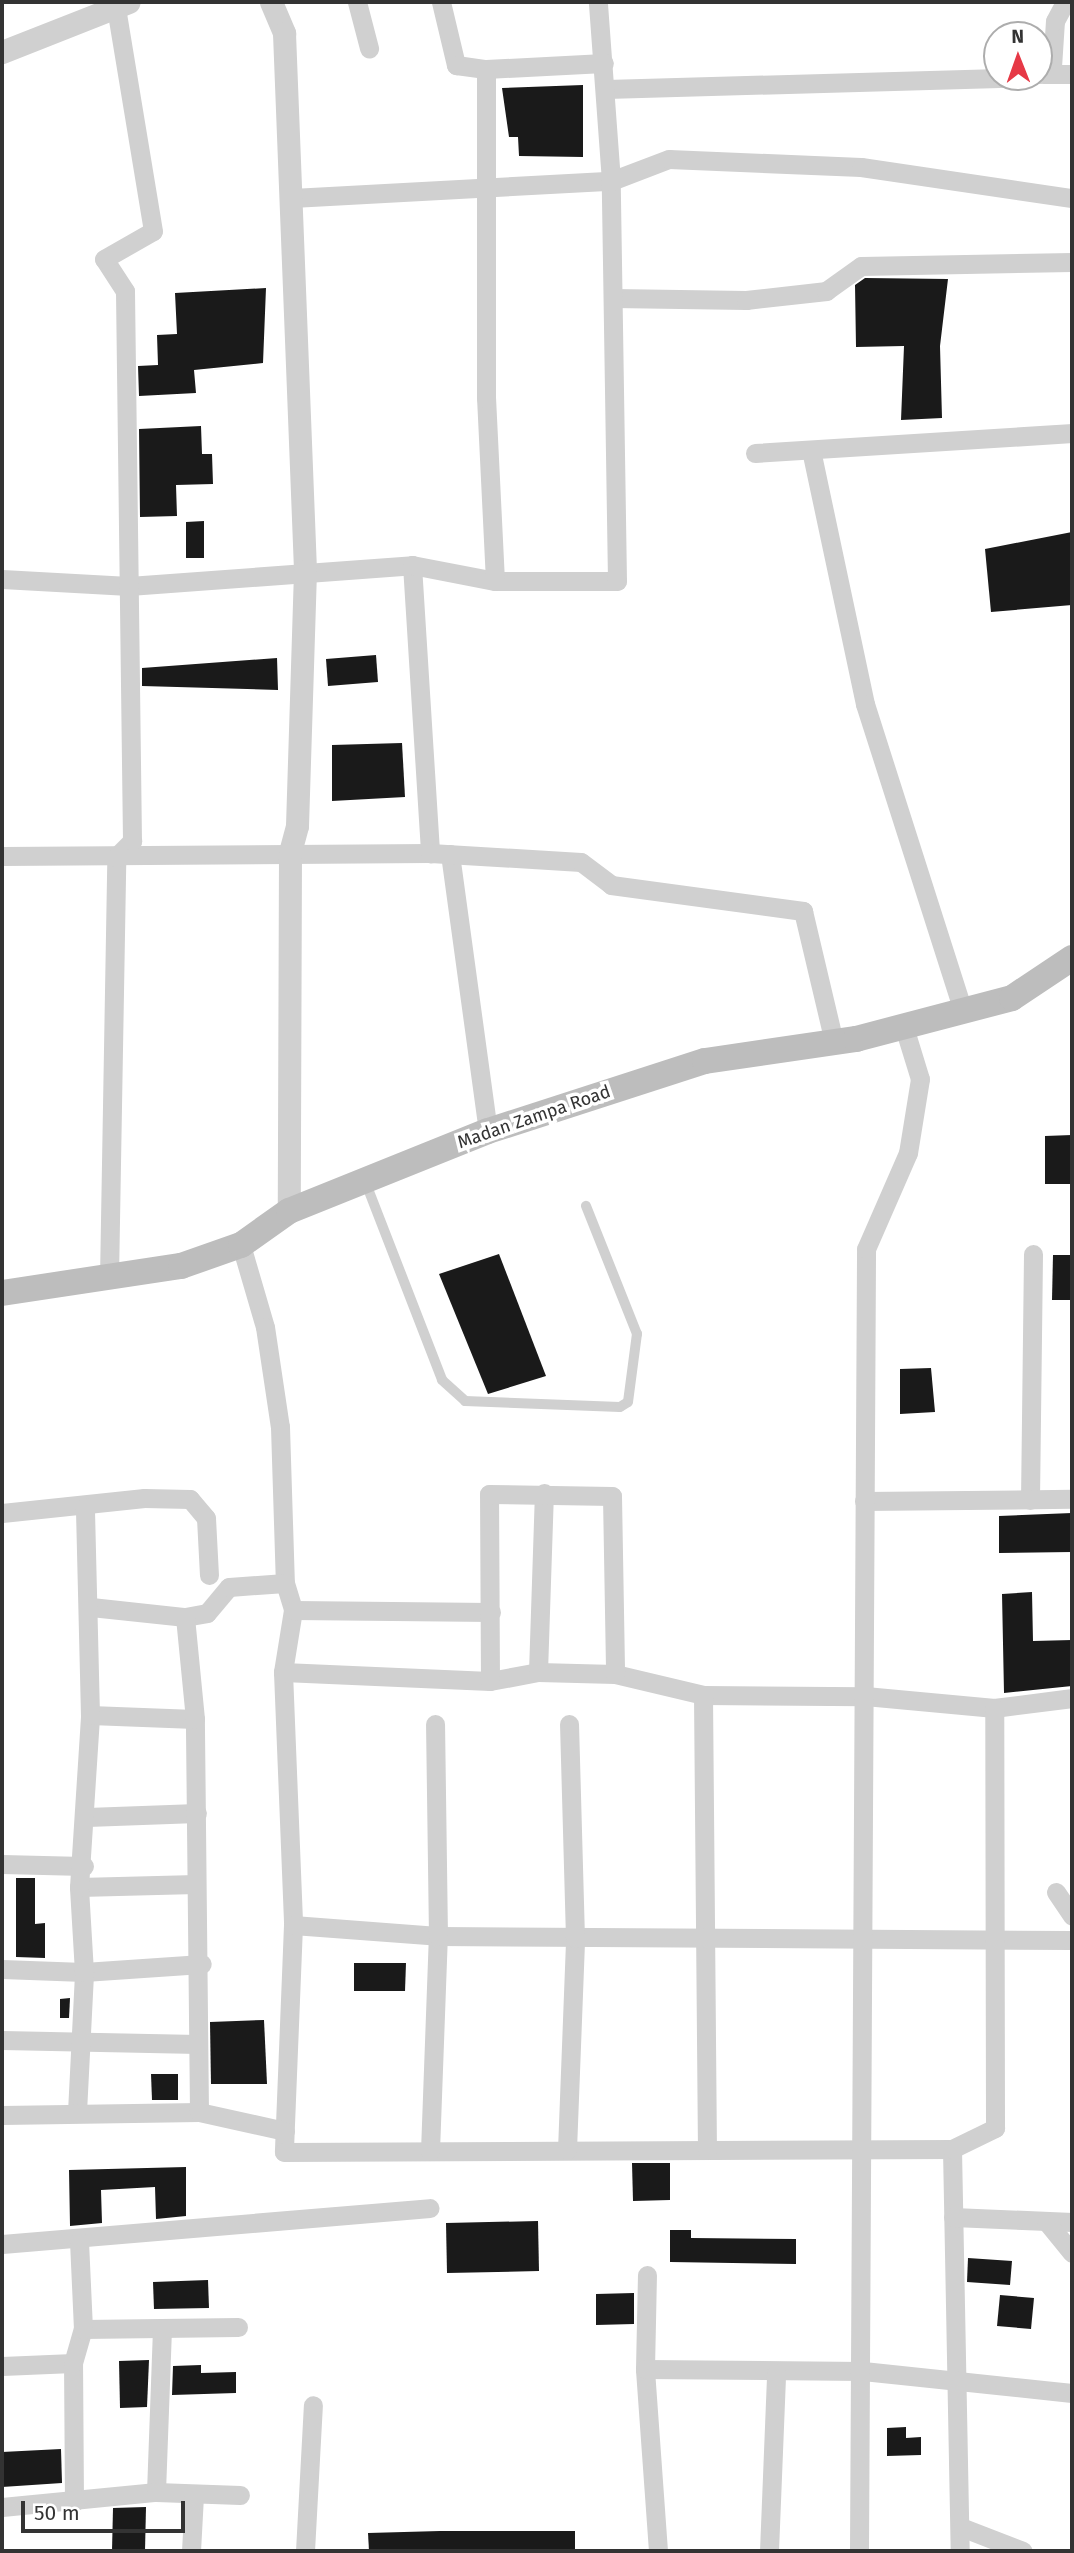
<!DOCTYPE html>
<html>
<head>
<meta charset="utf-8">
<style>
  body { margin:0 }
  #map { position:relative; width:1074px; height:2553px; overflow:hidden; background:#fff; font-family:"Fira Sans",sans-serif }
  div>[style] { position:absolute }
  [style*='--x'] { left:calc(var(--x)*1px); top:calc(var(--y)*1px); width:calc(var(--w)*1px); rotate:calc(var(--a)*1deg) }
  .building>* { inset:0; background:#1a1a1a }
  .service>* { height:10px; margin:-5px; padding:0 5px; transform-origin:5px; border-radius:5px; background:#d0d0d0 }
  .minor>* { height:19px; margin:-9.5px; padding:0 9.5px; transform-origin:9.5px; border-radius:9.5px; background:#d0d0d0 }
  .tertiary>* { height:23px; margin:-11.5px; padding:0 11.5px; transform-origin:11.5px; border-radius:11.5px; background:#d0d0d0 }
  .secondary>* { height:26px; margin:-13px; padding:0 13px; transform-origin:13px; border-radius:13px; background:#bdbdbd }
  span { translate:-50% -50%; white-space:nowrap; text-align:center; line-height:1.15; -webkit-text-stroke:7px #fff; paint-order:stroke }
  .street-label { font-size:18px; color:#333 }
  .frame { position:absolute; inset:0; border:4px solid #333; pointer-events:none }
  .north { position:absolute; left:983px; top:21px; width:70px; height:70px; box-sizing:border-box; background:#fff; border:2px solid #adadad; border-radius:50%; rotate:359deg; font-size:19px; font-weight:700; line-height:28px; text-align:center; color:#333 }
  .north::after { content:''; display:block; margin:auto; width:24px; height:32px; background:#e63946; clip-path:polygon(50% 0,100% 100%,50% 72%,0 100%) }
  .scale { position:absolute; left:21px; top:2501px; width:164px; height:32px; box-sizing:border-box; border:4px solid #333; border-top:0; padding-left:9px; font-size:21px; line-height:24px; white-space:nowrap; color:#333; -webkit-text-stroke:5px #fff; paint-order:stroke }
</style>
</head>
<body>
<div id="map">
  <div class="building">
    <div style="clip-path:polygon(583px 85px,583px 157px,519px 156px,518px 137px,509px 137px,502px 88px)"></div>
    <div style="clip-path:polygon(865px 278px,948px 279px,940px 346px,942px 418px,901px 420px,904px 346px,856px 347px,855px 285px)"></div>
    <div style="clip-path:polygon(266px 288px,263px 363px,194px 370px,196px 393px,139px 396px,138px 366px,158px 365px,157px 335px,177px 334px,175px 293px)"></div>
    <div style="clip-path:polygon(201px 426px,202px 454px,212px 454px,213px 484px,176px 485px,177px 516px,140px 517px,139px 429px)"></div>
    <div style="clip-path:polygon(204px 521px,204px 558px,186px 558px,186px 522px)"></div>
    <div style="clip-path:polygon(1072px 532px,1072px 605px,991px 612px,985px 549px)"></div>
    <div style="clip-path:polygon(376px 655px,378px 682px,328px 686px,326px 659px)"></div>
    <div style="clip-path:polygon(277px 658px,278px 690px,142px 686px,142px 668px)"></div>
    <div style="clip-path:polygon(402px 743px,405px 797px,332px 801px,332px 745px)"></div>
    <div style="clip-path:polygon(1072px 1135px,1072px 1184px,1045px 1184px,1045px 1136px)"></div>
    <div style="clip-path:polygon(499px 1254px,546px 1376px,488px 1394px,439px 1274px)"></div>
    <div style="clip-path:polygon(1053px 1255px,1072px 1255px,1072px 1300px,1052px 1300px)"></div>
    <div style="clip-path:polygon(931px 1368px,935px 1412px,900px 1414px,900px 1369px)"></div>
    <div style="clip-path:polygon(1072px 1513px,1072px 1552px,999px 1553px,999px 1516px)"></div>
    <div style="clip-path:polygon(1032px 1592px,1033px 1641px,1072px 1640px,1072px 1686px,1004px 1693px,1002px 1594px)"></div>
    <div style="clip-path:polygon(16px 1878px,35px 1878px,35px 1924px,45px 1923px,45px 1958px,16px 1957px)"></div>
    <div style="clip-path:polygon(354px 1963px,406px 1963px,405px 1991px,354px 1991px)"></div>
    <div style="clip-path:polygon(70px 1998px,69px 2018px,60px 2018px,60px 1999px)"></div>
    <div style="clip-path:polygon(264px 2020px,267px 2084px,211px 2084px,210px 2022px)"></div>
    <div style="clip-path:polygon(151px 2074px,178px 2074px,178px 2100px,152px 2100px)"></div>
    <div style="clip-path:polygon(632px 2163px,670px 2163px,670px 2200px,633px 2201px)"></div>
    <div style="clip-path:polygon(186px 2167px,186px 2216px,156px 2219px,155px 2187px,101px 2190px,102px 2223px,70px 2226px,69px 2170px)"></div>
    <div style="clip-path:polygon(538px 2221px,539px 2271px,447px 2273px,446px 2223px)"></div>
    <div style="clip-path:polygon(670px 2230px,691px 2230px,691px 2238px,796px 2239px,796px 2264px,670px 2262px)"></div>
    <div style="clip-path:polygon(968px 2258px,1012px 2261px,1010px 2285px,967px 2282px)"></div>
    <div style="clip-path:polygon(208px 2280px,209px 2308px,154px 2309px,153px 2282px)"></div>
    <div style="clip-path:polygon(634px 2293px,634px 2324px,596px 2325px,596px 2294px)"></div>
    <div style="clip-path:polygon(1000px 2295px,1034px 2298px,1031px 2329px,997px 2326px)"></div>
    <div style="clip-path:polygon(149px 2360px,147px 2407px,120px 2408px,119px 2361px)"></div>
    <div style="clip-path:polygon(201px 2365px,201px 2373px,236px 2372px,236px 2393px,172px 2395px,173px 2366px)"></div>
    <div style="clip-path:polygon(906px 2427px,906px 2438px,921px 2437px,921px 2455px,887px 2456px,887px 2428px)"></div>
    <div style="clip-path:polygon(61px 2449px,62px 2483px,2px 2487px,2px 2452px)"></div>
    <div style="clip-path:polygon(146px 2507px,145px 2551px,112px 2551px,113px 2508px)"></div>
    <div style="clip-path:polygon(440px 2531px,575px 2531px,575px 2551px,369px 2551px,368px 2533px)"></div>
  </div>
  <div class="service">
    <div style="--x:365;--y:1181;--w:213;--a:68.8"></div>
    <div style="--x:442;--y:1380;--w:31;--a:42"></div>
    <div style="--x:465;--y:1401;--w:155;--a:2.2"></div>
    <div style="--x:620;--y:1407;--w:9;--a:-32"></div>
    <div style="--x:628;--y:1402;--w:69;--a:-82.5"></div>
    <div style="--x:637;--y:1334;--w:138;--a:-111.7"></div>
  </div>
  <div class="minor">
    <div style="--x:357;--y:2;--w:48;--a:75.4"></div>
    <div style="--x:441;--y:2;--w:65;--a:76.6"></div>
    <div style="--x:456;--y:65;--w:30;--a:8"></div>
    <div style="--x:1039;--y:74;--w:15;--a:-28"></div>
    <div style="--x:1052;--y:67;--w:46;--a:-86.3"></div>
    <div style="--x:1055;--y:21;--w:21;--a:-62"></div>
    <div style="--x:1043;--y:74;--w:29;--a:0"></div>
    <div style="--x:606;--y:89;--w:422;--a:-1.6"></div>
    <div style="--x:292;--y:198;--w:319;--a:-3.1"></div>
    <div style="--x:611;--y:181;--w:62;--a:-20.8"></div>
    <div style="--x:669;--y:159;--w:192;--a:2.4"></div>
    <div style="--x:861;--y:167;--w:213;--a:8.4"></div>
    <div style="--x:613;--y:298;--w:133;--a:0.9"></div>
    <div style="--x:746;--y:300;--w:81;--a:-6.4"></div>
    <div style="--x:826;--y:291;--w:43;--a:-35.5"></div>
    <div style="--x:861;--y:266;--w:211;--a:-1.1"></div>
    <div style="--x:811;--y:450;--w:260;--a:78"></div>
    <div style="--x:865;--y:704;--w:323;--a:72.3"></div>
    <div style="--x:755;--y:453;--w:318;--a:-3.6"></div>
    <div style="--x:412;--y:565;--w:289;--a:86.4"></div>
    <div style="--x:2;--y:579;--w:127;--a:3.2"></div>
    <div style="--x:129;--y:586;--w:284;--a:-4.2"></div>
    <div style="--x:412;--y:565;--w:85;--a:10.9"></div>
    <div style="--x:495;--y:581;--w:122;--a:0"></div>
    <div style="--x:617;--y:581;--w:400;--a:-90.9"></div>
    <div style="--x:611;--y:181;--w:179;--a:-94.2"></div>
    <div style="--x:495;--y:581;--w:183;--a:-92.8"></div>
    <div style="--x:486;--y:398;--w:329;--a:-90"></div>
    <div style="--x:486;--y:69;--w:118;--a:-2.9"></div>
    <div style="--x:450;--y:854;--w:280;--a:82.2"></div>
    <div style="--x:2;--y:856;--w:428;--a:-0.4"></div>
    <div style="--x:430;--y:853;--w:151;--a:3.4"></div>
    <div style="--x:581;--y:862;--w:38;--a:37"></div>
    <div style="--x:611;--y:885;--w:194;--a:7.7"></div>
    <div style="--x:803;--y:911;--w:135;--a:76.7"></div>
    <div style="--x:241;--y:1245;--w:85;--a:73.7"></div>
    <div style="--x:265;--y:1327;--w:101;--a:81.5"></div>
    <div style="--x:280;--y:1427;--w:156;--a:88.2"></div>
    <div style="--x:285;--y:1583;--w:28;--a:73"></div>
    <div style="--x:293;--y:1610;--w:63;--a:99.2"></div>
    <div style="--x:283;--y:1672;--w:253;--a:87.7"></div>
    <div style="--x:293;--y:1925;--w:227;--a:92.3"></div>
    <div style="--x:284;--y:2152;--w:668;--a:-0.26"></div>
    <div style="--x:952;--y:2149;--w:402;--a:88.9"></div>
    <div style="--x:109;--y:1278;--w:421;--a:-89"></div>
    <div style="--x:116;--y:857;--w:23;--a:-45"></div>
    <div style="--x:132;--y:841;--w:550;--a:-90.73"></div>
    <div style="--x:125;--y:291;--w:38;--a:-123"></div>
    <div style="--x:104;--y:259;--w:56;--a:-29.7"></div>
    <div style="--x:153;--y:231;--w:226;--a:-99.4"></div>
    <div style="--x:1030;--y:1500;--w:246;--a:-89.3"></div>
    <div style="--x:864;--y:1501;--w:208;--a:-0.6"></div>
    <div style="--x:2;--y:1513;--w:143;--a:-6"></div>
    <div style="--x:144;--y:1498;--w:46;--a:1.2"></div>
    <div style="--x:190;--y:1499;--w:25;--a:50"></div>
    <div style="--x:206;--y:1518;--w:57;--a:87"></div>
    <div style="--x:91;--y:1607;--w:95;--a:6.1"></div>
    <div style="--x:185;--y:1617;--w:22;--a:-10"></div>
    <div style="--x:207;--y:1613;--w:34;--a:-50"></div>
    <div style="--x:229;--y:1587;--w:56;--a:-4.1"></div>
    <div style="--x:293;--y:1610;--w:198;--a:0.6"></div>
    <div style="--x:283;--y:1672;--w:207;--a:2.5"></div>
    <div style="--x:490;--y:1681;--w:49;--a:-10.6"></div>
    <div style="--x:538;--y:1672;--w:77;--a:1.5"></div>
    <div style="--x:615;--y:1674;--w:90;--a:13.4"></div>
    <div style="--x:703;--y:1695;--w:162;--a:0.4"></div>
    <div style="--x:865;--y:1696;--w:130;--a:5.3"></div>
    <div style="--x:994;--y:1708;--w:79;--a:-7.3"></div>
    <div style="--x:538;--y:1672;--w:179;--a:-88.1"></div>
    <div style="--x:490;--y:1681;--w:187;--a:-90.3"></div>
    <div style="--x:489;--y:1494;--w:123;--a:0.9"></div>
    <div style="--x:612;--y:1496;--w:178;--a:89"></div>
    <div style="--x:703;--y:1695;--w:455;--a:89.5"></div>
    <div style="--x:90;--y:1715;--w:105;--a:2.2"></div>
    <div style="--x:87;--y:1817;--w:110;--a:-2.1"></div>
    <div style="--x:2;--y:1864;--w:82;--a:1.4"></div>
    <div style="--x:79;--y:1887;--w:117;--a:-1.5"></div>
    <div style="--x:1056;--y:1892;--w:29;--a:56"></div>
    <div style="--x:293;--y:1925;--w:145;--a:4.3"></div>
    <div style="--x:438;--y:1936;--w:634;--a:0.36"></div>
    <div style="--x:2;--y:1969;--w:82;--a:2.1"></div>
    <div style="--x:84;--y:1972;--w:118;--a:-3.9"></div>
    <div style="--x:2;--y:2040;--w:196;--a:1.2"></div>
    <div style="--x:77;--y:2112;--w:140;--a:-87.1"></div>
    <div style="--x:84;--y:1972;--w:85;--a:-93.4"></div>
    <div style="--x:79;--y:1887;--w:172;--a:-86.3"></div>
    <div style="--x:90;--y:1715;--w:208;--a:-91.4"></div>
    <div style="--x:199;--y:2112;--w:88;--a:12.5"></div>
    <div style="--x:2;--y:2115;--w:197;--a:-0.9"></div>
    <div style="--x:199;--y:2112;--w:393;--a:-90.6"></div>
    <div style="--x:195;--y:1719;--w:102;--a:-95.6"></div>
    <div style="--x:952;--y:2149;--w:48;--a:-26"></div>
    <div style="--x:995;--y:2128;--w:420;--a:-90.1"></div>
    <div style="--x:567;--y:2150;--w:212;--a:-87.8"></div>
    <div style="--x:575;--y:1938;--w:214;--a:-91.6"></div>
    <div style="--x:430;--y:2151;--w:215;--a:-87.9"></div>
    <div style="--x:438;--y:1936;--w:212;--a:-90.8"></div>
    <div style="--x:953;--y:2217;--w:119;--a:2.4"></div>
    <div style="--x:1046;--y:2221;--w:41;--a:50.9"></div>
    <div style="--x:2;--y:2244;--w:429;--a:-4.8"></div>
    <div style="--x:83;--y:2329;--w:155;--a:-0.7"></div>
    <div style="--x:2;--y:2366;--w:71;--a:-2.4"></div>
    <div style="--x:645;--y:2369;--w:94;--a:-88.8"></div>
    <div style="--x:156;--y:2492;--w:164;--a:-87.9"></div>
    <div style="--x:74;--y:2502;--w:139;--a:-90.4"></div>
    <div style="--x:73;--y:2363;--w:35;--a:-74"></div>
    <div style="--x:83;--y:2329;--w:88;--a:-92.6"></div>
    <div style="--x:2;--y:2507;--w:155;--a:-5.6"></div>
    <div style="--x:156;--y:2492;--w:84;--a:2"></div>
    <div style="--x:961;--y:2527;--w:66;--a:21.2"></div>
    <div style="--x:191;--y:2551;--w:56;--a:-86.9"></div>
    <div style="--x:305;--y:2551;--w:146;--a:-86.9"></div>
    <div style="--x:658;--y:2551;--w:182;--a:-94.1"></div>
    <div style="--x:645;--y:2369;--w:218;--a:0.5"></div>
    <div style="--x:863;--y:2371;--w:210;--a:6"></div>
    <div style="--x:769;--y:2551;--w:178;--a:-87.7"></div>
    <div style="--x:859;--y:2551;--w:1302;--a:-89.69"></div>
    <div style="--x:866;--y:1249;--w:105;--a:-66.4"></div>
    <div style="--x:908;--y:1153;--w:75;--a:-80.8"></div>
    <div style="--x:920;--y:1079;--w:54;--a:-107.1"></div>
  </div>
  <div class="tertiary">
    <div style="--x:271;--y:2;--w:34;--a:67"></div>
    <div style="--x:284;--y:33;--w:538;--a:87.76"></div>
    <div style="--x:305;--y:571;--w:255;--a:91.8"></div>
    <div style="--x:297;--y:826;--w:28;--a:105"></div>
    <div style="--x:290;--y:853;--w:358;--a:90.2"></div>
    <div style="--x:2;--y:52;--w:136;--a:-21.5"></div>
  </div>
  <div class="secondary">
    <div style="--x:2;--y:1293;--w:181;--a:-8.6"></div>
    <div style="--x:181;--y:1266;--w:64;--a:-19.3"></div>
    <div style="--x:241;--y:1245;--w:59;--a:-35.3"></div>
    <div style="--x:289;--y:1211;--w:214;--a:-21.9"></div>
    <div style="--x:488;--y:1131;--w:228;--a:-17.9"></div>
    <div style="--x:705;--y:1061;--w:153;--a:-8.3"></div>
    <div style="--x:856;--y:1039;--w:161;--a:-14.7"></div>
    <div style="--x:1012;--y:998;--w:72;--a:-33.7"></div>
  </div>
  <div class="street-label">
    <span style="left:534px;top:1117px;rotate:-19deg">Madan Zampa Road</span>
  </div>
  <div class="frame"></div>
  <div class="north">N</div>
  <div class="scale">50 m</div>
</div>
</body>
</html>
